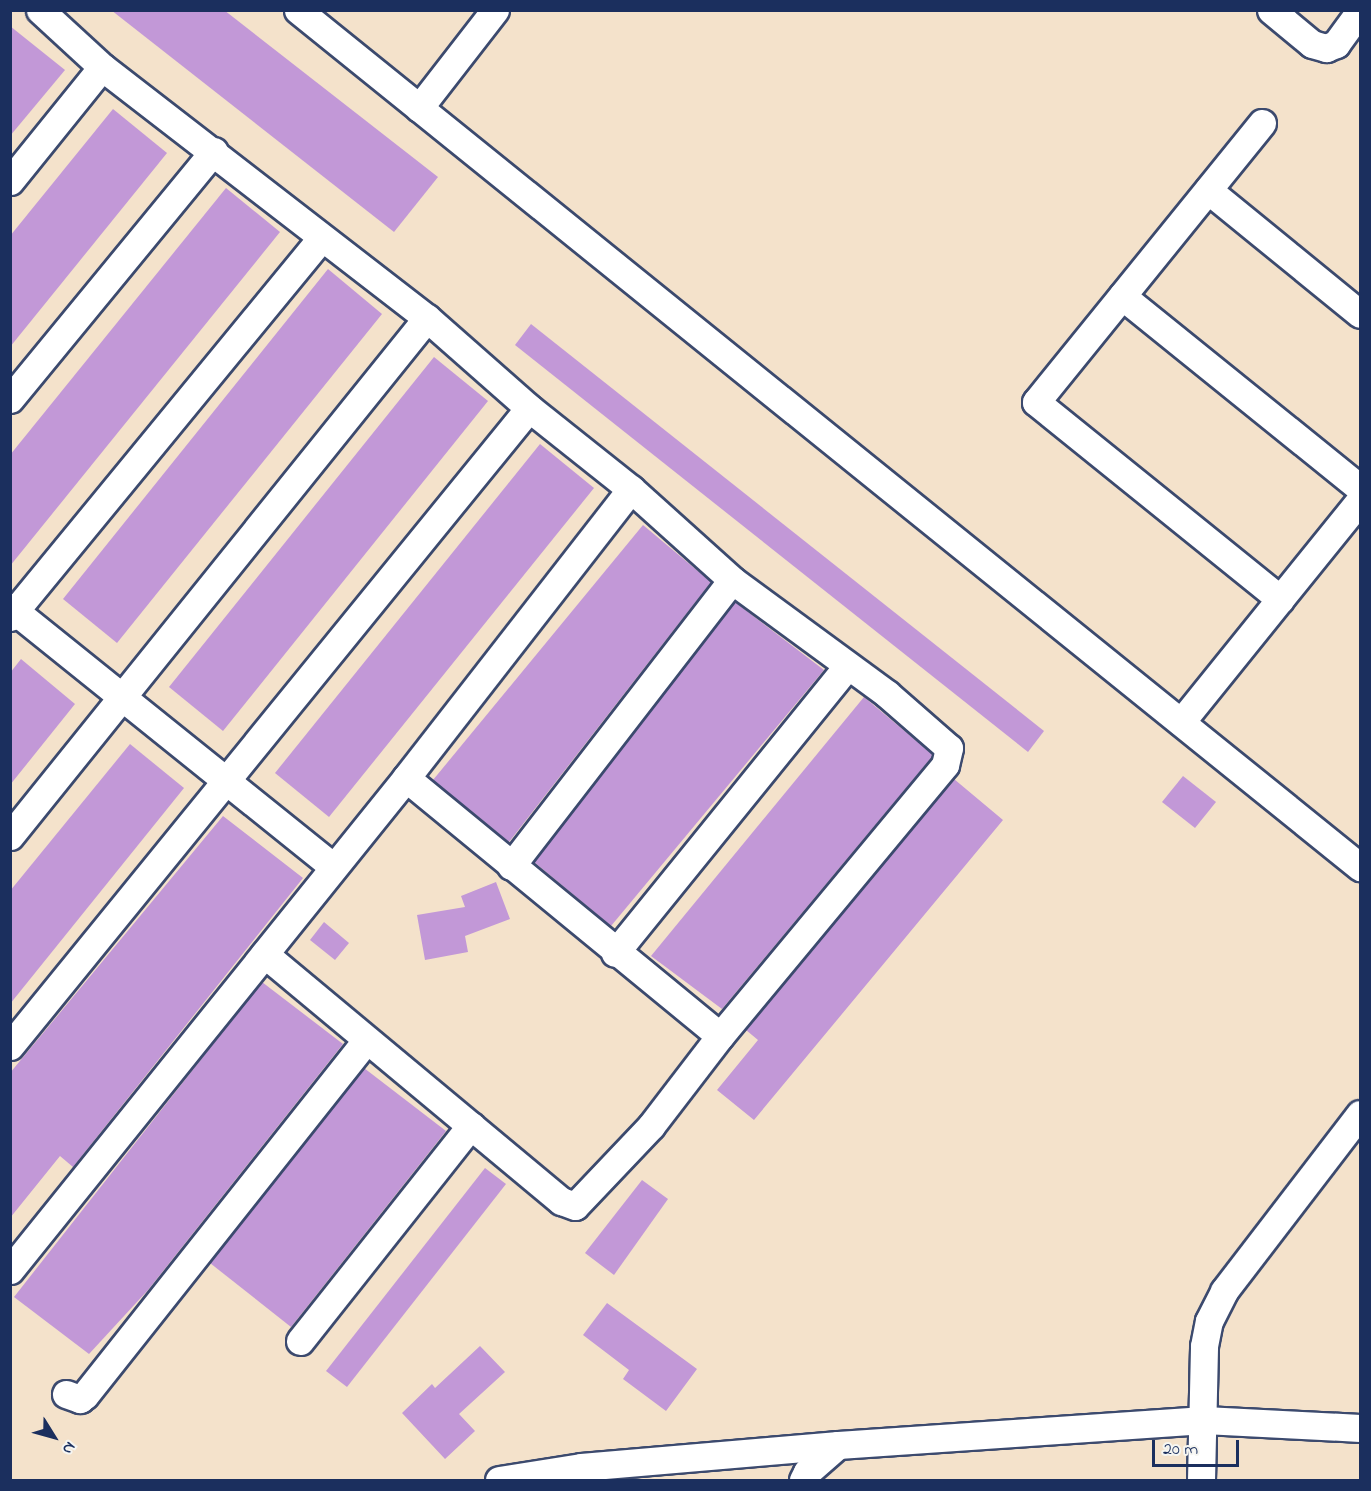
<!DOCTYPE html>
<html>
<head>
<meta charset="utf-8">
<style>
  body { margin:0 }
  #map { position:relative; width:1371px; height:1491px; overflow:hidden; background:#f4e2cb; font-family:"Indie Flower",sans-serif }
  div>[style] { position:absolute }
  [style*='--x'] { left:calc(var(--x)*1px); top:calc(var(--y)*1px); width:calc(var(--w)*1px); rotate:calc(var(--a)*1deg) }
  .building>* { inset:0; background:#c298d7 }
  .roads { filter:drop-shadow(2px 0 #3c4a6e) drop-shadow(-2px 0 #3c4a6e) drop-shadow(0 2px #3c4a6e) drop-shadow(0 -2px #3c4a6e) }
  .street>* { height:27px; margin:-13.5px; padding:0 13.5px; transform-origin:13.5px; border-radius:13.5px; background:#fff }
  span { translate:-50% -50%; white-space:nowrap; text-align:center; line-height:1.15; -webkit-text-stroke:4.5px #f6f6f2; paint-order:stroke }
  .frame { position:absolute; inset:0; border:12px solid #1b2f5e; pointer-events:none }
  .north { position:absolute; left:24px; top:1407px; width:60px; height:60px; -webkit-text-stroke:4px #f6f6f2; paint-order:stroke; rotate:127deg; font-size:16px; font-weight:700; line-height:24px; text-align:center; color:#1b2f5e }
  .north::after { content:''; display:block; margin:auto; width:21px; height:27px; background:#1b2f5e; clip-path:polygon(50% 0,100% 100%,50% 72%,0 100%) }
  .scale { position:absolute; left:1152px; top:1440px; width:87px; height:27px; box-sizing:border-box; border:3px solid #1b2f5e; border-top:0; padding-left:8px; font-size:18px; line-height:21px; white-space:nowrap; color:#1b2f5e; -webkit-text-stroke:4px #f6f6f2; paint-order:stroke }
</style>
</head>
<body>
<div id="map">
  <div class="building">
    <div style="clip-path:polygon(111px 10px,224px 10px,438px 177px,394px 232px)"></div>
    <div style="clip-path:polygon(10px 26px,65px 70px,10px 136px)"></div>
    <div style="clip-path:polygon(113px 109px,167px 153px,10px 347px,10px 236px)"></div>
    <div style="clip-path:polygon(226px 188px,280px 232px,10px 566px,10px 455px)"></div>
    <div style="clip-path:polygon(328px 269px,382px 314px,117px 643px,63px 599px)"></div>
    <div style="clip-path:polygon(531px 324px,1044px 731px,1028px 752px,515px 345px)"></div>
    <div style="clip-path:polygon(434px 357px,488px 401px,223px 731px,169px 687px)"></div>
    <div style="clip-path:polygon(540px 444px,594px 488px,329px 817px,275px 773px)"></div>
    <div style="clip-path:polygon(643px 525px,711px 582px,509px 842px,433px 780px)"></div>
    <div style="clip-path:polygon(735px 602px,824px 670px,611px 926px,534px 862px)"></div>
    <div style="clip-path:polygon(21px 659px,75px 704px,10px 785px,10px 673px)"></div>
    <div style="clip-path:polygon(864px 697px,932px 754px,931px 758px,722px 1009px,651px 956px)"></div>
    <div style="clip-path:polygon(130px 744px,184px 788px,10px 1004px,10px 891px)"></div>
    <div style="clip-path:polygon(1183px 776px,1216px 802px,1195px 828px,1162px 802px)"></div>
    <div style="clip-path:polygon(954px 779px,1003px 820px,754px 1120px,717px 1090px,758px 1040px,746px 1030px)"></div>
    <div style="clip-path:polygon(223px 816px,303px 878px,73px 1167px,60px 1156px,10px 1218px,10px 1073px)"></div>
    <div style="clip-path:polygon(496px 882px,510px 919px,465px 936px,468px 952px,425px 960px,417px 915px,465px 907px,461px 896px)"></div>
    <div style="clip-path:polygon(324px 922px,349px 943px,335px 960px,310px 940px)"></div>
    <div style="clip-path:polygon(262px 982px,343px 1044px,148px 1290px,89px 1354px,14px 1297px)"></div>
    <div style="clip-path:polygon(364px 1068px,446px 1131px,291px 1327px,210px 1263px)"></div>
    <div style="clip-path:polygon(485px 1168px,506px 1184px,347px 1387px,326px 1371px)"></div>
    <div style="clip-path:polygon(642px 1180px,668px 1199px,614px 1275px,585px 1253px)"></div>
    <div style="clip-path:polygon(607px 1303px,697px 1369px,666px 1411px,623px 1379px,629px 1370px,583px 1335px)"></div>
    <div style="clip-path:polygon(480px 1346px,505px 1372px,459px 1414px,475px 1431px,445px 1459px,402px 1413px,432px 1384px,435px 1388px)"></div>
  </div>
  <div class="roads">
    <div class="street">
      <div style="--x:40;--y:10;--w:84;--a:42.6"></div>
      <div style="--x:102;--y:67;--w:411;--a:37.7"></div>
      <div style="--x:427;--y:318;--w:136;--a:41.4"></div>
      <div style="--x:529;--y:408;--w:130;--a:38.5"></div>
      <div style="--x:631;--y:489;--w:136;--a:42"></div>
      <div style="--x:732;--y:580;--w:192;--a:36.3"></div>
      <div style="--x:887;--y:694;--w:82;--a:41.1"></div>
      <div style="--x:949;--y:748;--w:17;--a:103"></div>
      <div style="--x:945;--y:765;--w:352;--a:129.7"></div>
      <div style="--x:720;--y:1036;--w:113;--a:127.5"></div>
      <div style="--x:651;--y:1126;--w:110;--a:133.5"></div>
      <div style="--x:575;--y:1206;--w:15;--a:-160"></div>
      <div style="--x:561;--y:1201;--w:386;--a:-140.2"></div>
      <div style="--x:298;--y:10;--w:1365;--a:38.9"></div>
      <div style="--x:1271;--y:10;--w:53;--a:39.7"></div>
      <div style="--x:1312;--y:44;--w:15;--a:16"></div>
      <div style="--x:1326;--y:48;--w:11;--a:-22"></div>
      <div style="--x:1336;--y:44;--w:41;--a:-54"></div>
      <div style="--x:419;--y:108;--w:124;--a:-52.2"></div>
      <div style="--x:1262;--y:123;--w:359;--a:129"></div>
      <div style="--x:1036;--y:402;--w:314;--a:38.9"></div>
      <div style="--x:10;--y:181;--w:146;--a:-51.1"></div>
      <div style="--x:1208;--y:190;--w:196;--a:39.2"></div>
      <div style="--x:1122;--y:296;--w:306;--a:38.9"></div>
      <div style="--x:10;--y:399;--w:321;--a:-50.6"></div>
      <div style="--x:10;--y:607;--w:415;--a:38.8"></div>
      <div style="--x:10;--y:617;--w:490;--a:-50.6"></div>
      <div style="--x:1181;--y:722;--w:285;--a:-51.1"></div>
      <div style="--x:406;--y:778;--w:406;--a:39.4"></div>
      <div style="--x:10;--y:836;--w:665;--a:-51.17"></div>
      <div style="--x:511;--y:866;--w:361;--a:-52.3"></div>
      <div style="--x:615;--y:953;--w:370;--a:-51"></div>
      <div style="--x:10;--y:1046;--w:822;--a:-50.87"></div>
      <div style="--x:10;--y:1270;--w:632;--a:-51.17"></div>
      <div style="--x:406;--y:778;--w:366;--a:-52.1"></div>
      <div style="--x:300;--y:1341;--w:275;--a:-51.6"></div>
      <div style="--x:66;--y:1394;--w:15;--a:20"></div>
      <div style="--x:80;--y:1399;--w:6;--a:-39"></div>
      <div style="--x:85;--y:1395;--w:452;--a:-51.6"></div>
      <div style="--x:499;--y:1480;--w:83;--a:-9"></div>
      <div style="--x:581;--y:1467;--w:258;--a:-4.9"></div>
      <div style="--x:838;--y:1445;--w:367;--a:-3.9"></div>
      <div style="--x:1204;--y:1420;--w:156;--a:2.9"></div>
      <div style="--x:803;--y:1480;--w:9;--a:-63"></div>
      <div style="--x:807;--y:1472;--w:41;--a:-41.1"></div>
      <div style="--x:1201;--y:1480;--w:134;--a:-88.7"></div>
      <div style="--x:1204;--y:1346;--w:25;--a:-79"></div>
      <div style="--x:1209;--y:1321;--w:34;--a:-63"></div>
      <div style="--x:1224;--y:1291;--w:223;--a:-52.5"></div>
    </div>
  </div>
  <div class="frame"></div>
  <div class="north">N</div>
  <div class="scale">20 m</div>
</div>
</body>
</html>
